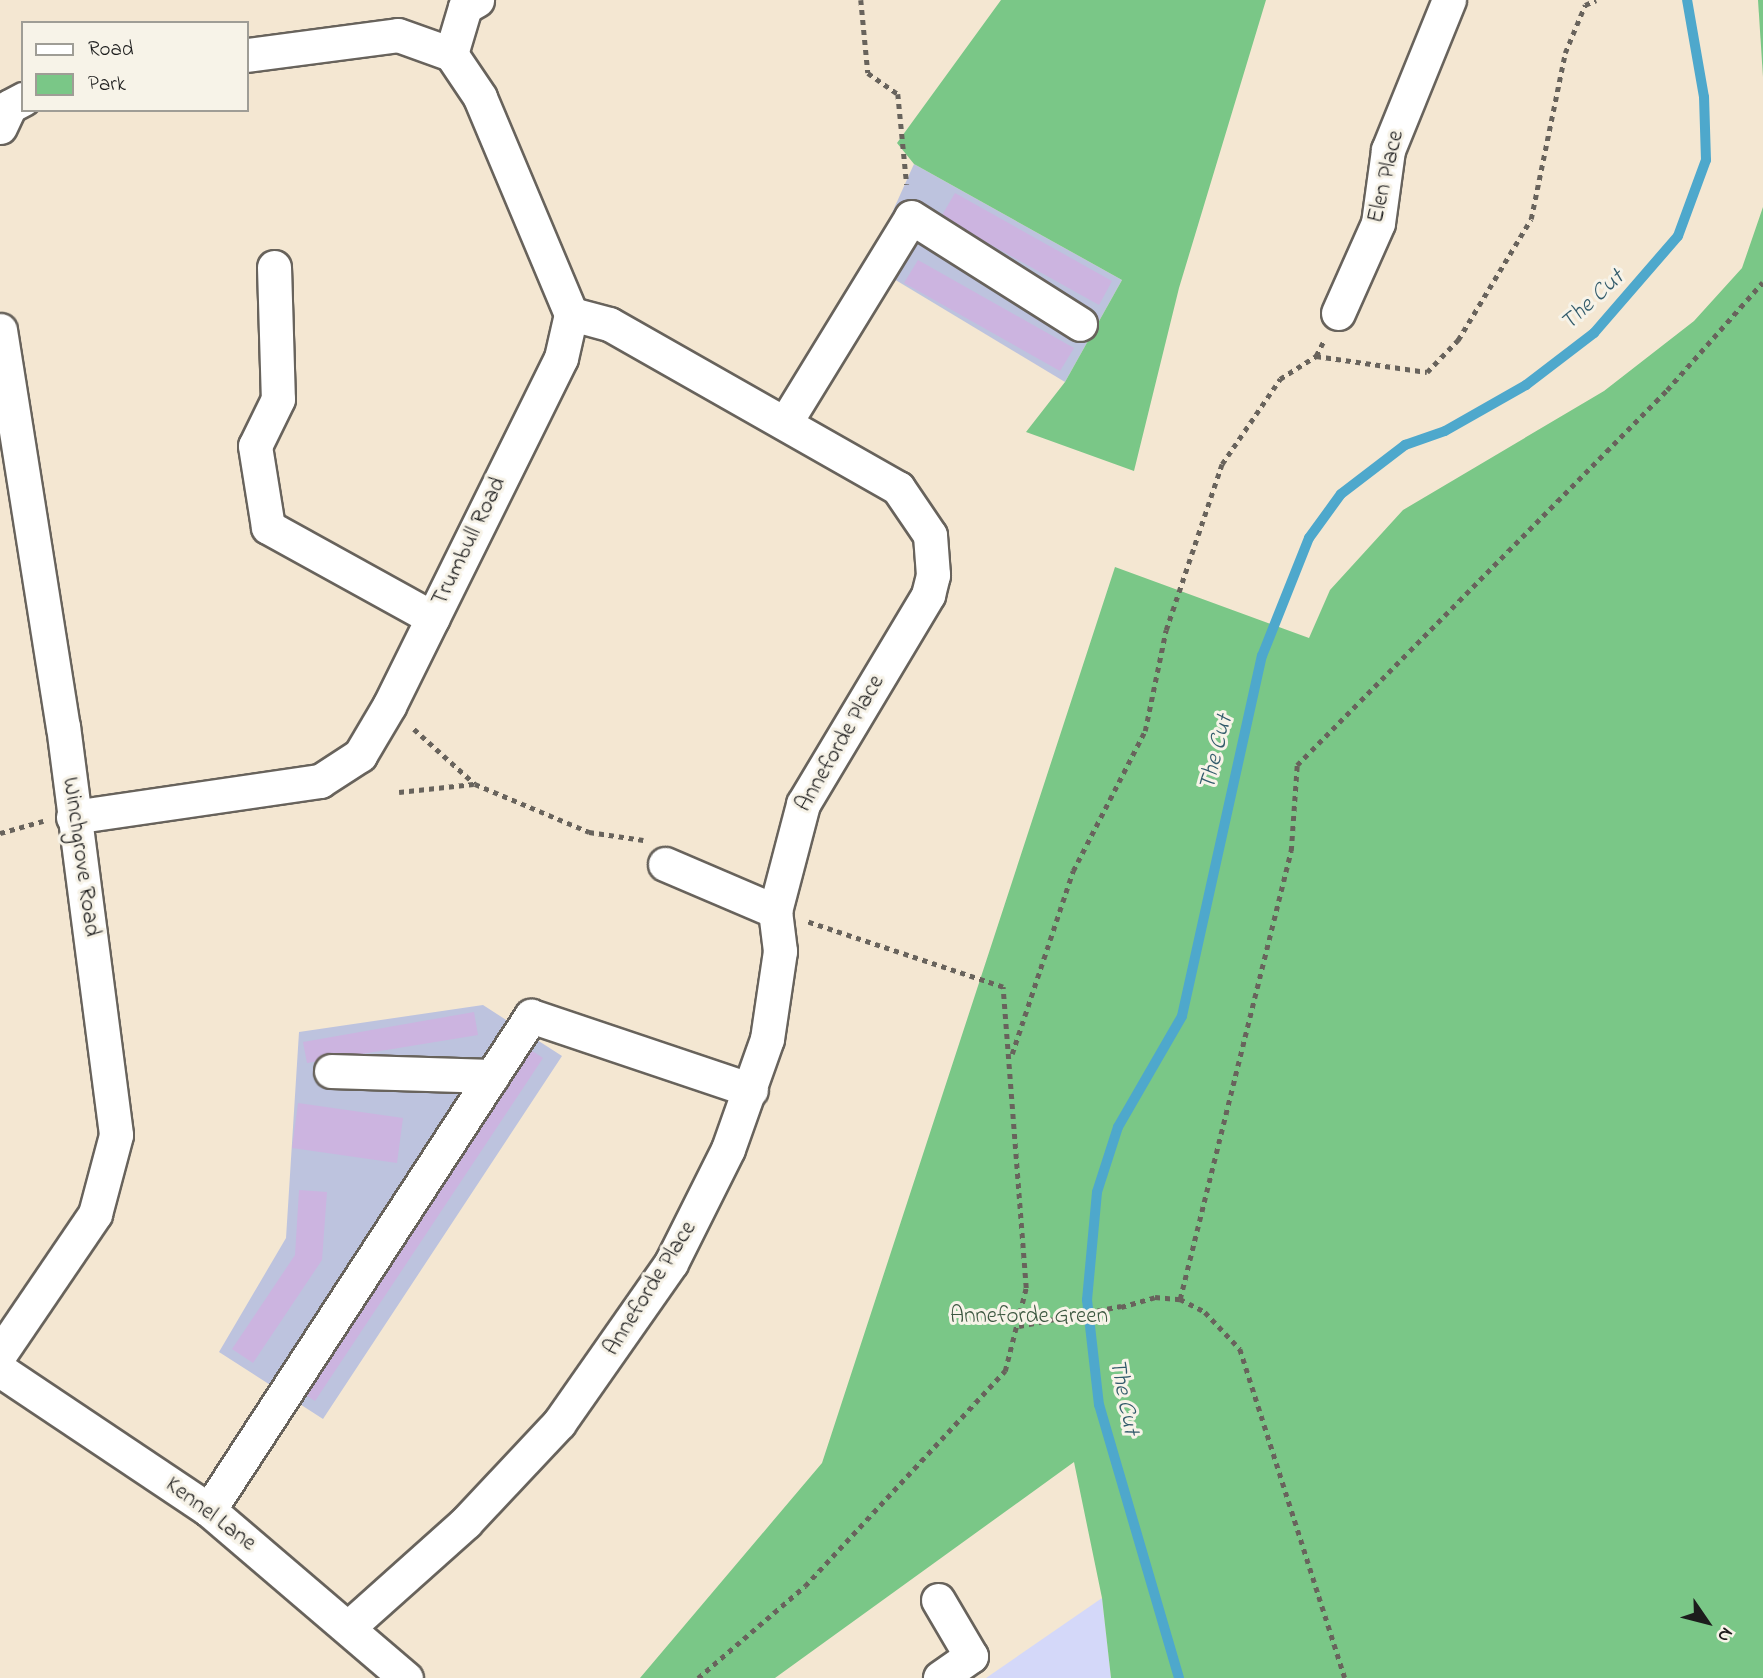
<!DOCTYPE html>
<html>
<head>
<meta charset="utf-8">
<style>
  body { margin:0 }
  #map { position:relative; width:1763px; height:1678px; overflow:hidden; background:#f4e7d2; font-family:"Indie Flower",sans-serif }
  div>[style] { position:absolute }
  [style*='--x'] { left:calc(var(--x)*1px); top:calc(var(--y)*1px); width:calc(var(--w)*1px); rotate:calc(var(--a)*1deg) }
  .built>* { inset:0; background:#d4d8f9 }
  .industrial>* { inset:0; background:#bdc3de }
  .green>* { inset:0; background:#7ac787 }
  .stream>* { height:10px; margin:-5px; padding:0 5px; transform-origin:5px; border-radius:5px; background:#4ea8cc }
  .building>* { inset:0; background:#ccb4e0 }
  .path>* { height:4.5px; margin-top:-2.25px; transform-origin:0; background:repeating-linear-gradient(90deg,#68635c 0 5px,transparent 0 10px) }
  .roads { filter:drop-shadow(2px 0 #68635c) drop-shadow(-2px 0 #68635c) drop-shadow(0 2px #68635c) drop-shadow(0 -2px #68635c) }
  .minor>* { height:33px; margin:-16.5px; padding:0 16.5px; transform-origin:16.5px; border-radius:16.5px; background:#fff }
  span { translate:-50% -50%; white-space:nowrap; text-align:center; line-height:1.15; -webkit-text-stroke:6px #f7f3e8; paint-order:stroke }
  .street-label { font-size:23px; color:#1c1c1c }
  .park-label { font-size:23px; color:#3d5841 }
  .water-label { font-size:24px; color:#325b6b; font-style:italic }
  .legend { position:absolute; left:21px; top:21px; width:228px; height:91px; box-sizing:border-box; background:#f7f3e8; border:2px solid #9f9d96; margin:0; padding:9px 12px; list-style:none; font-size:21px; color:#1c1c1c }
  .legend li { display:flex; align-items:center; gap:14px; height:35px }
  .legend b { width:35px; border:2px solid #9f9d96 }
  .north { position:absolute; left:1672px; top:1587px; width:70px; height:70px; -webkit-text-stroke:5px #f7f3e8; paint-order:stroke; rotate:125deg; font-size:19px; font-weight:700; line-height:28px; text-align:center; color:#1c1c1c }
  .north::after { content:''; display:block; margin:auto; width:24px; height:32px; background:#1c1c1c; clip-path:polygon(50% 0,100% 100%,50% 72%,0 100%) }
</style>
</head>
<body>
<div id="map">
  <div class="built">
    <div style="clip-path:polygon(1102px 1598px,1111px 1678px,986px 1678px)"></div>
  </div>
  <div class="industrial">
    <div style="clip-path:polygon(914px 164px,1122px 280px,1065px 382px,869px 264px)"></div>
    <div style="clip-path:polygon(483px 1005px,562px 1056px,323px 1419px,219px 1352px,286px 1238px,299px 1032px)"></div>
  </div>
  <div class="green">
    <div style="clip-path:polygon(1001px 0,1266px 0,1179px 288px,1134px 471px,1026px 432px,1065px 382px,1122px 280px,914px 164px,897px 143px)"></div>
    <div style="clip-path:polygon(1758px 0,1763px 0,1763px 77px)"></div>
    <div style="clip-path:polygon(1763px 207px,1763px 1678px,1111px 1678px,1102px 1598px,1074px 1462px,775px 1678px,640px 1678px,822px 1463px,1115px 567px,1309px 638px,1330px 590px,1403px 510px,1604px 391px,1694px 321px,1742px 268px)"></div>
  </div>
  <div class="stream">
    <div style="--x:1179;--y:1678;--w:284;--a:-106.3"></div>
    <div style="--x:1099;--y:1405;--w:106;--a:-96.5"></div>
    <div style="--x:1087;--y:1300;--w:108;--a:-84.7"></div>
    <div style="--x:1097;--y:1192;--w:68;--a:-72.1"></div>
    <div style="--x:1118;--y:1127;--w:128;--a:-60"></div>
    <div style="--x:1182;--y:1016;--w:369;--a:-77.5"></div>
    <div style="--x:1262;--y:656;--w:127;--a:-68.3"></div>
    <div style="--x:1309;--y:538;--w:54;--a:-54"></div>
    <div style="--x:1341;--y:494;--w:81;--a:-37.4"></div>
    <div style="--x:1405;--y:445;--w:42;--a:-19.3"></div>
    <div style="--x:1445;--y:431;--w:93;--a:-29.6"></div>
    <div style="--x:1526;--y:385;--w:86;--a:-37.4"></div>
    <div style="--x:1594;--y:333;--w:128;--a:-49.1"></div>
    <div style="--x:1678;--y:236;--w:81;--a:-69.8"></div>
    <div style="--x:1706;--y:160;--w:63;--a:-91.8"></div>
    <div style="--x:1704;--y:97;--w:98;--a:-99.9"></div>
  </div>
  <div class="building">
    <div style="clip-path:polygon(955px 193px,1112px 281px,1099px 305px,941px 217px)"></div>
    <div style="clip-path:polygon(918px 260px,1074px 348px,1060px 371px,904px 283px)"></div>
    <div style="clip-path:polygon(474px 1012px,478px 1035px,307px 1063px,303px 1042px)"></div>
    <div style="clip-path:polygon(523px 1045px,543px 1058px,315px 1401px,296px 1389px)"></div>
    <div style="clip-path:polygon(298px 1103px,403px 1118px,397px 1163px,292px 1148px)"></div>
    <div style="clip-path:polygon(299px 1190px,327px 1192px,322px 1260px,253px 1363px,232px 1349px,295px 1255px)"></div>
  </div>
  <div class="path">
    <div style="--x:861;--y:0;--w:73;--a:84.5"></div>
    <div style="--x:868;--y:73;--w:37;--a:35"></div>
    <div style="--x:898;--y:94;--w:91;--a:84.4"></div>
    <div style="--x:1316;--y:356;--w:112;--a:8.2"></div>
    <div style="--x:1427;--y:372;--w:45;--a:-45.9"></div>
    <div style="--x:1458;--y:340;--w:141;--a:-58.9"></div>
    <div style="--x:1531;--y:219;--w:169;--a:-78.4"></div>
    <div style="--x:1565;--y:53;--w:52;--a:-67.4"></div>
    <div style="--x:1585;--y:5;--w:12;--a:-24"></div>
    <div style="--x:414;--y:729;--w:82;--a:42"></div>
    <div style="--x:475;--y:784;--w:124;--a:22.8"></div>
    <div style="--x:589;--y:832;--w:55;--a:8.4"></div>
    <div style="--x:399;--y:792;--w:75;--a:-6.1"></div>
    <div style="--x:0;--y:833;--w:45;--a:-15.6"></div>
    <div style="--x:1012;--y:1054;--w:193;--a:-71.6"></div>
    <div style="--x:1073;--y:871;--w:157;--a:-62.8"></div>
    <div style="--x:1145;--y:731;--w:103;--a:-78.3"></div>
    <div style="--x:1166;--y:630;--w:175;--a:-71.4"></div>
    <div style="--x:1222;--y:464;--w:103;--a:-55.7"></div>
    <div style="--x:1280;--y:379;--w:43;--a:-32.6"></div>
    <div style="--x:1316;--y:356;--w:16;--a:-63"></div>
    <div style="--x:1180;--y:1299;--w:462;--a:-76.1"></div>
    <div style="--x:1291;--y:851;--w:86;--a:-86"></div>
    <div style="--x:1297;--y:765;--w:527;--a:-45.38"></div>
    <div style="--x:1667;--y:390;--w:144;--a:-48.4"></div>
    <div style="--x:1121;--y:1307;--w:35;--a:-16"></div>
    <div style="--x:1155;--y:1297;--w:25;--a:5"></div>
    <div style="--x:1180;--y:1299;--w:28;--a:27"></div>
    <div style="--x:1205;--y:1312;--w:51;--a:46.6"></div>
    <div style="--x:1240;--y:1349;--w:345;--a:72.3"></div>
    <div style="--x:1019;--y:1326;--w:104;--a:-11.1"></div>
    <div style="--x:698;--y:1678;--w:141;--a:-40.7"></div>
    <div style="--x:805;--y:1586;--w:294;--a:-47.1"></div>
    <div style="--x:1005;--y:1371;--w:86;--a:-75.8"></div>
    <div style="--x:1026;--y:1288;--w:302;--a:-94.4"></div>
    <div style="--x:1003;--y:987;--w:206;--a:-161.6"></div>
  </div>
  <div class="roads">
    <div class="minor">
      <div style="--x:451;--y:54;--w:49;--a:-73.4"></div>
      <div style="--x:465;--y:7;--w:14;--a:-30"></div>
      <div style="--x:247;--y:55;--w:152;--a:-7.5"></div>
      <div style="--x:398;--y:35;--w:56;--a:19.7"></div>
      <div style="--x:0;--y:127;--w:23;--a:-65"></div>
      <div style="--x:10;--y:106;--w:15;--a:-28"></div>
      <div style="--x:274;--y:267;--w:132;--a:88.3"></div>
      <div style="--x:278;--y:399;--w:52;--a:116.1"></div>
      <div style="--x:255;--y:446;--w:82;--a:80.9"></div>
      <div style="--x:268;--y:527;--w:188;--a:28.9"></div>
      <div style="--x:1338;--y:313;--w:98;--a:-66"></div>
      <div style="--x:1378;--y:223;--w:74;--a:-82.2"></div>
      <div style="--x:1388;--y:150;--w:162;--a:-67.9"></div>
      <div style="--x:0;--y:330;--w:401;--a:81"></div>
      <div style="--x:63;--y:726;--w:412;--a:82.6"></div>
      <div style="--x:116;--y:1135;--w:82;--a:104.9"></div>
      <div style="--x:95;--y:1214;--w:169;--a:124.2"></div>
      <div style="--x:785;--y:423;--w:241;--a:-58.5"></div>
      <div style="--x:911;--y:217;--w:200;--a:32.3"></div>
      <div style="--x:73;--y:817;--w:250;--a:-8.3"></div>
      <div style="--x:320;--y:781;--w:48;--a:-33"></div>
      <div style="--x:360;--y:755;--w:57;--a:-59.4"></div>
      <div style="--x:389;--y:706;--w:388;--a:-63.7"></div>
      <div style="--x:561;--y:358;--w:45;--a:-77.2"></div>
      <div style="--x:571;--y:314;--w:235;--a:-112.8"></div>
      <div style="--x:480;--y:97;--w:52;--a:-124"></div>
      <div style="--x:665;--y:864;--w:120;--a:23.1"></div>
      <div style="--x:331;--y:1071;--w:161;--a:1.8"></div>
      <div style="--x:0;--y:1370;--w:252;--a:33.8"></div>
      <div style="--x:209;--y:1510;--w:259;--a:40.5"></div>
      <div style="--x:209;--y:1510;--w:590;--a:-56.9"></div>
      <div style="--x:531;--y:1016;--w:232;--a:18.6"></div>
      <div style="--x:938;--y:1600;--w:65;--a:59.5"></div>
      <div style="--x:971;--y:1656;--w:38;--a:145"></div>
      <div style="--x:351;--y:1625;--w:154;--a:-41.8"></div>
      <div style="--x:466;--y:1522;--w:136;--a:-46.8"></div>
      <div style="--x:559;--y:1423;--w:195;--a:-55"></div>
      <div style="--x:671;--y:1263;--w:127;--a:-63.4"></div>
      <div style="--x:728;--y:1149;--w:117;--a:-70.5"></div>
      <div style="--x:767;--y:1039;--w:89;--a:-81.6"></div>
      <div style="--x:780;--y:951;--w:40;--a:-97.1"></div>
      <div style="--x:775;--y:911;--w:111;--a:-75.3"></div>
      <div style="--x:803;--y:804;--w:244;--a:-59.1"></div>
      <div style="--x:928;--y:595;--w:21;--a:-76"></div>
      <div style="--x:933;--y:575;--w:40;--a:-94.3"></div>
      <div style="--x:930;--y:535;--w:57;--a:-124.2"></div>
      <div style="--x:898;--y:488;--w:332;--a:-150.4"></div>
      <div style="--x:609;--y:324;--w:39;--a:-165"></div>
    </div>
  </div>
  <div class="street-label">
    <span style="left:1387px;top:177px;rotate:-77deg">Elen Place</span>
    <span style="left:470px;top:542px;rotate:-64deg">Trumbull Road</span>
    <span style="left:841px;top:744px;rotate:-60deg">Anneforde Place</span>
    <span style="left:80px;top:857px;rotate:82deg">Winchgrove Road</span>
    <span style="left:651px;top:1289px;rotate:-58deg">Anneforde Place</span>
    <span style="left:210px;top:1515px;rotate:37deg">Kennel Lane</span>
  </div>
  <div class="park-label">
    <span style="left:1029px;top:1317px">Anneforde Green</span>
  </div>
  <div class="water-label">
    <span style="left:1593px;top:301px;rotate:-43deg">The Cut</span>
    <span style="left:1217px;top:753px;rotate:-76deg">The Cut</span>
    <span style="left:1123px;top:1397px;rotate:79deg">The Cut</span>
  </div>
  <ul class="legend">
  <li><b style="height:9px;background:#fff"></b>Road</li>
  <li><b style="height:19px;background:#7ac787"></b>Park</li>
  </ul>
  <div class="north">N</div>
</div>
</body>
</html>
